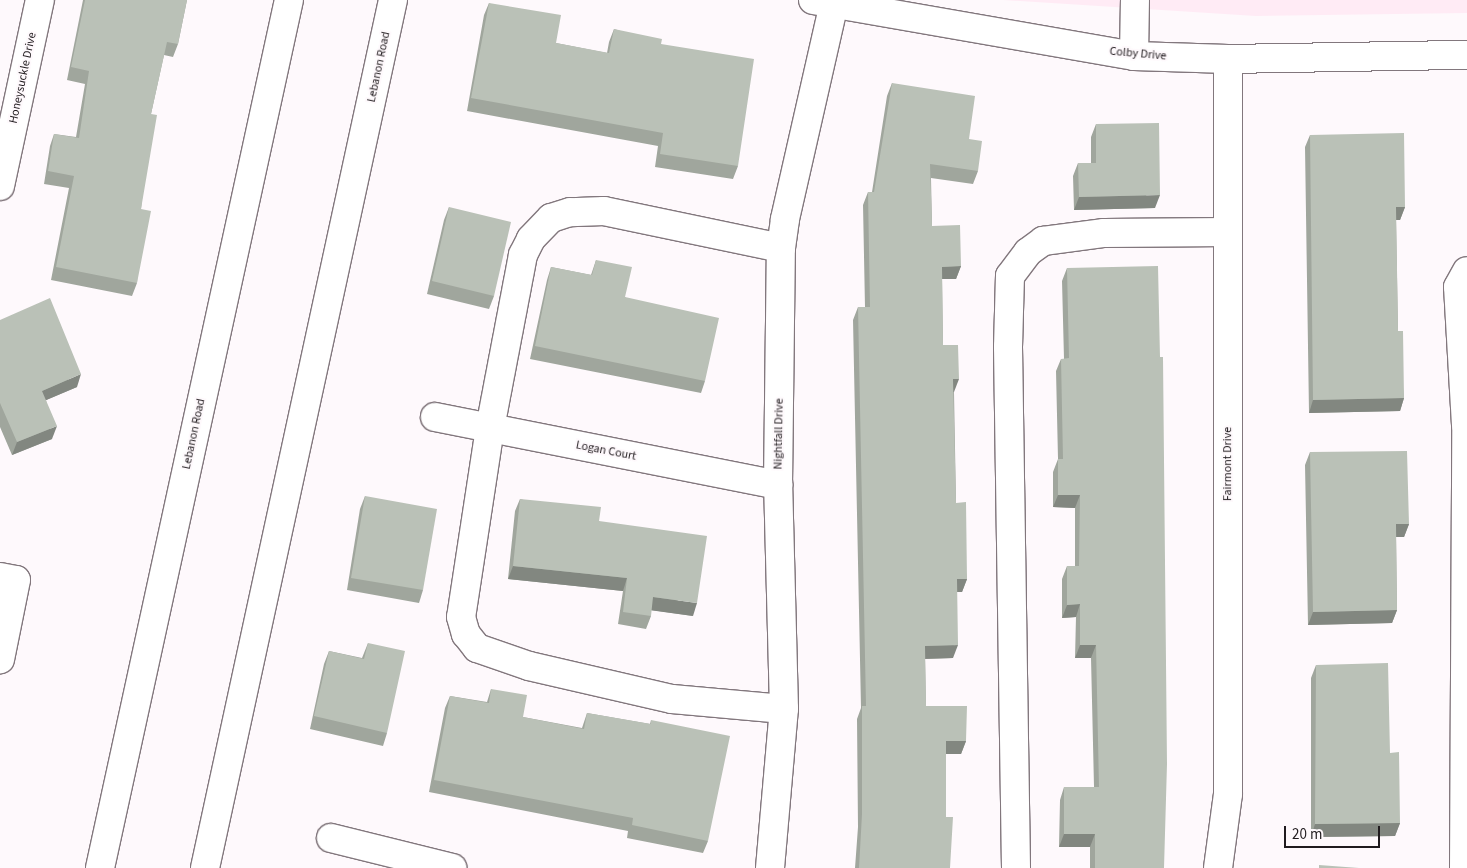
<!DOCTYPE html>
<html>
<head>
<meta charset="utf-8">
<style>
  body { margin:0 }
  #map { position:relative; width:1467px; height:868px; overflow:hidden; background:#fef9fc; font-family:"Source Sans 3",sans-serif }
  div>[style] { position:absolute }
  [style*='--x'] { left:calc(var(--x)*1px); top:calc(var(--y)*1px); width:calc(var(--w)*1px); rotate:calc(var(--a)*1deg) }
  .built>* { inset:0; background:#ffebf5 }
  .roads { filter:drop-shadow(1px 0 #82777d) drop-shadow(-1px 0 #82777d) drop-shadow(0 1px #82777d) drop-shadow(0 -1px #82777d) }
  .minor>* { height:28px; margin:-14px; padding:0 14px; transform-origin:14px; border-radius:14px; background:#fff }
  .major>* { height:28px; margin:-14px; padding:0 14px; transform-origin:14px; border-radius:14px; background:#fff }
  .wall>* { inset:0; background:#a0a69d }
  .shaded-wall>* { inset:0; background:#828780 }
  .building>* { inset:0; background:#bac1b7 }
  span { translate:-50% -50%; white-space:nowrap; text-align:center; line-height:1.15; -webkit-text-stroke:4px #fef9fc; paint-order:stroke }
  .street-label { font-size:12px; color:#201b1e }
  .scale { position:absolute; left:1284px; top:826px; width:96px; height:22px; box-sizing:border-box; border:2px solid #201b1e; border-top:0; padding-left:6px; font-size:15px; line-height:18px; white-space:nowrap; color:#201b1e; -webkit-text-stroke:4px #fef9fc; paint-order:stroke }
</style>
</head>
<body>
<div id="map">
  <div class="built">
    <div style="clip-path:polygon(1003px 0,1467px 0,1467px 13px,1256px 16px)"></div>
  </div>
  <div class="roads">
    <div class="minor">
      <div style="--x:813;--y:0;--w:326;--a:9.9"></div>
      <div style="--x:1134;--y:56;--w:94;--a:1.8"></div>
      <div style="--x:1228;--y:59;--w:239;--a:-1"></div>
      <div style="--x:1134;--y:56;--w:56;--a:-89"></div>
      <div style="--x:0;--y:186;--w:190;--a:-77.9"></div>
      <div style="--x:781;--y:248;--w:181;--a:-168.2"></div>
      <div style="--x:604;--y:211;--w:34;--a:178"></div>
      <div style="--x:570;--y:212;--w:20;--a:162"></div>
      <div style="--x:551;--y:218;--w:29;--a:134"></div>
      <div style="--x:531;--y:239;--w:18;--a:117"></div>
      <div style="--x:523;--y:255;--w:176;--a:100.8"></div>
      <div style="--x:490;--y:428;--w:191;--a:98.7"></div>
      <div style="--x:461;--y:617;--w:18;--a:74"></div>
      <div style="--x:466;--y:634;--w:18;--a:52"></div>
      <div style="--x:477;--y:648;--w:55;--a:19.1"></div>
      <div style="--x:529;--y:666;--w:147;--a:13"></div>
      <div style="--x:672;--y:699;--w:112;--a:5.1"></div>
      <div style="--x:435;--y:417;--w:350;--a:11.2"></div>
      <div style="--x:0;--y:577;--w:16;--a:11"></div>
      <div style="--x:16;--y:580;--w:81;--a:101.4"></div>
      <div style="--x:331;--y:838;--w:125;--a:13.9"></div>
      <div style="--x:770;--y:868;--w:160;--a:-85"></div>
      <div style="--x:784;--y:709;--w:224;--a:-91.5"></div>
      <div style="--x:778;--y:485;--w:237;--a:-89.3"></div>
      <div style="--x:781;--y:248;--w:29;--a:-82"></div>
      <div style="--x:785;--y:219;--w:221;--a:-77.2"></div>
      <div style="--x:1016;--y:868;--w:521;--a:-90.88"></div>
      <div style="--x:1008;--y:347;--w:71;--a:-88.4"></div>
      <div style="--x:1010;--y:276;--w:30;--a:-53"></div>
      <div style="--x:1028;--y:252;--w:19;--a:-36"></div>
      <div style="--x:1043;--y:241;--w:62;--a:-7.5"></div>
      <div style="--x:1104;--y:233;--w:124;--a:-0.5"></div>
      <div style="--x:1218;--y:868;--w:75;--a:-82.3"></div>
      <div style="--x:1228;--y:794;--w:735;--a:-90"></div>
      <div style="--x:1464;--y:868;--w:443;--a:-89.7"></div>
      <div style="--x:1466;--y:425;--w:138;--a:-93.3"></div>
      <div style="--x:1458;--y:287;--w:18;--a:-61"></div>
    </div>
    <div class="major">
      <div style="--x:100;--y:868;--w:888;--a:-77.72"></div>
      <div style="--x:205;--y:868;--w:888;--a:-77.78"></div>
    </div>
  </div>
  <div class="wall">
    <div style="clip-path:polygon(83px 0,187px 0,178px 44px,173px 57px,164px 55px,151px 114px,141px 209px,137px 283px,132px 296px,51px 280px,69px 188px,44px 184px,50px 146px,54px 134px,76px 137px,85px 84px,67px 80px)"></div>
    <div style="clip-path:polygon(489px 3px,556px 43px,607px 53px,609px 42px,614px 29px,661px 44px,738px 166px,733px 179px,655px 167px,658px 146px,467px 111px,484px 15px)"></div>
    <div style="clip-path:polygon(892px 83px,969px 139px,978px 171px,973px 184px,931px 178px,932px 226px,961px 266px,956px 279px,942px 279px,943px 345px,954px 392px,956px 503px,967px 579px,962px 592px,957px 592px,953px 658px,925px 659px,926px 706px,966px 741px,961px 754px,946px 754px,946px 817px,950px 868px,855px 868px,858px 827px,857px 719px,861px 708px,853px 320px,858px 307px,865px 307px,863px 205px,868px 192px,872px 192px,887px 96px)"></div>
    <div style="clip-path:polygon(1096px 124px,1155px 208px,1074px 210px,1073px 176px,1078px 163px,1091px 163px,1091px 137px)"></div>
    <div style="clip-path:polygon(1310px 135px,1405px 207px,1400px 220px,1396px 220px,1398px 331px,1404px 398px,1400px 411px,1309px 413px,1305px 147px)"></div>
    <div style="clip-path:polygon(449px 207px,494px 296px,489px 309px,427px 294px,444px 220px)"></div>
    <div style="clip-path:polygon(596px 260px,625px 297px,705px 381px,701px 393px,530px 359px,547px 280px,551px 267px,591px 275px)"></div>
    <div style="clip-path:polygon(1067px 268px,1164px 868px,1090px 868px,1090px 847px,1059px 847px,1060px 800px,1064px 787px,1094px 787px,1091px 658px,1075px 658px,1076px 617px,1062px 618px,1062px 579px,1067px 566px,1075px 566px,1075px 508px,1053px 507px,1053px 472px,1058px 459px,1056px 371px,1061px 359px,1064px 359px,1062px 281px)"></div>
    <div style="clip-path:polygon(0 320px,77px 387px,46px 400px,52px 439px,12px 455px,0 427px)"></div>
    <div style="clip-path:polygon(1310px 452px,1409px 524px,1404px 537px,1396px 537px,1397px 610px,1392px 623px,1308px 625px,1305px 465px)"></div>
    <div style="clip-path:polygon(365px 496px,423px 590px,419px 603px,347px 590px,360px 509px)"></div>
    <div style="clip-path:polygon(520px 499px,599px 521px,693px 616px,651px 610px,651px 616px,646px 629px,618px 624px,623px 591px,508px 579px,515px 511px)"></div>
    <div style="clip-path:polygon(368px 643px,387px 733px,383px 746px,310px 729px,324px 664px,329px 651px,362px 658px)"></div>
    <div style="clip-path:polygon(1316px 665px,1400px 823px,1395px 836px,1311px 837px,1311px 678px)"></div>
    <div style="clip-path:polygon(491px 689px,523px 717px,582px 728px,587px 713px,650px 724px,651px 720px,708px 841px,703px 853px,627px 838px,628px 831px,429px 792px,445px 708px,450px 696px,487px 702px)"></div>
  </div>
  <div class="shaded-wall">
    <div style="clip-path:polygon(1160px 195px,1155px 208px,1074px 210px,1079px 197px)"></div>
    <div style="clip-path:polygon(1396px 207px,1405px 207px,1400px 220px,1391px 220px)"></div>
    <div style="clip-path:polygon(961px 266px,956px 279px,937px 279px,942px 267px)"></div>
    <div style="clip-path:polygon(81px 374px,77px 387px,37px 404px,42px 391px)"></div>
    <div style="clip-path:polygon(953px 379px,959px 379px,954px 392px,949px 392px)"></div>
    <div style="clip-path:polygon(1404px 398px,1400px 411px,1309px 413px,1313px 400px)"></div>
    <div style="clip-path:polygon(57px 426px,52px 439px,12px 455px,17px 442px)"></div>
    <div style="clip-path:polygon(1058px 495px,1080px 495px,1075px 508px,1053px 507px)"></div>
    <div style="clip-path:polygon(1396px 524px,1409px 524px,1404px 537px,1391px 537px)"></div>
    <div style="clip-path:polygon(513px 566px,627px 578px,623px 591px,508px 579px)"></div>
    <div style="clip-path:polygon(957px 579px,967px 579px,962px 592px,952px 592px)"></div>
    <div style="clip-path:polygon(653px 597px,697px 603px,693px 616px,649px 610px)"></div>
    <div style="clip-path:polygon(1080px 604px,1076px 617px,1062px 618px,1067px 605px)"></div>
    <div style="clip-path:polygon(1397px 610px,1392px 623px,1308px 625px,1313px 612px)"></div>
    <div style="clip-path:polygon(958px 645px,953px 658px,920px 659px,925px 646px)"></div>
    <div style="clip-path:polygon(1080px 645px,1096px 645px,1091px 658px,1075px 658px)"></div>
    <div style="clip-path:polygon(946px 741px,966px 741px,961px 754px,941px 754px)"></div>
    <div style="clip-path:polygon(1400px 823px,1395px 836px,1311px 837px,1315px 824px)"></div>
    <div style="clip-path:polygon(1064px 834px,1095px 834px,1090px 847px,1059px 847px)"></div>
  </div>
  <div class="building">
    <div style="clip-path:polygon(85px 0,187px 0,178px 44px,167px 42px,151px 114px,157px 115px,141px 209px,151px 211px,137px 283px,56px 267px,74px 176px,48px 171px,54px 134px,79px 138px,89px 71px,71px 67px)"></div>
    <div style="clip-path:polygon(489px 3px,561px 15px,556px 43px,609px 53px,614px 29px,662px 39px,661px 44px,754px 59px,738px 166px,660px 154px,663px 133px,471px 98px)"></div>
    <div style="clip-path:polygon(892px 83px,975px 96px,969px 139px,982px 141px,978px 171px,930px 164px,932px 226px,960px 225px,961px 266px,942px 267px,943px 345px,958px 345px,959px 379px,953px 379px,956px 503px,966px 502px,967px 579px,957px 579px,958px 645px,925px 646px,926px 706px,967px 706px,966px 741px,946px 741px,946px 817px,953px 817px,950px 868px,859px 868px,862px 814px,862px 706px,866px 706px,858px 307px,870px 307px,868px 192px,874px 192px)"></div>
    <div style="clip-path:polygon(1159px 123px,1160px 195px,1079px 197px,1078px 163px,1096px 163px,1096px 124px)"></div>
    <div style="clip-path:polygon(1404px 133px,1405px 207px,1396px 207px,1398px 331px,1403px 331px,1404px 398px,1313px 400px,1310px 135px)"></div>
    <div style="clip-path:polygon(449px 207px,511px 222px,494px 296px,432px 281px)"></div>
    <div style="clip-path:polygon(596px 260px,632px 267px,625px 297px,719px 318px,705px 381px,535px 346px,551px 267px,592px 275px)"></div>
    <div style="clip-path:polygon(1158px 266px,1160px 357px,1163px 357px,1167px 764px,1164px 868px,1095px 868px,1095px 834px,1064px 834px,1064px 787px,1099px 787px,1096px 645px,1080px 645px,1080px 604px,1067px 605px,1067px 566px,1079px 566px,1080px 495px,1058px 495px,1058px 459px,1063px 459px,1061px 359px,1069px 358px,1067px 268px)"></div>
    <div style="clip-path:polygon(50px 298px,81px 374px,42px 391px,57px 426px,17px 442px,0 403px,0 320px)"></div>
    <div style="clip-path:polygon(1407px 451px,1409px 524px,1396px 524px,1397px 610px,1313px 612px,1310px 452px)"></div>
    <div style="clip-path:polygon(365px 496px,437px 509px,423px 590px,351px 578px)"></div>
    <div style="clip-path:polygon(520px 499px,601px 507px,599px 521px,707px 536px,697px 603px,653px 597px,651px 616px,623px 612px,627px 578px,513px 566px)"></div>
    <div style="clip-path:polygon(368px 643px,405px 651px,387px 733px,314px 716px,329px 651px,364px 659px)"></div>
    <div style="clip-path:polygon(1388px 663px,1390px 753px,1399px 752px,1400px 823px,1315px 824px,1316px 665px)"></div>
    <div style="clip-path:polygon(491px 689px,527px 695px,523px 717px,584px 729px,587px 713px,651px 724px,651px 720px,730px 736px,708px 841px,632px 825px,633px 818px,434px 780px,450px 696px,489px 703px)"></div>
    <div style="clip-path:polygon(1319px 865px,1359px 868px,1319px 868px)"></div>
  </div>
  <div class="street-label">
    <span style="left:1138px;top:54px;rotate:5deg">Colby Drive</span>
    <span style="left:379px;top:67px;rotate:-78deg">Lebanon Road</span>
    <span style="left:23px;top:78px;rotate:-78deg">Honeysuckle Drive</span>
    <span style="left:194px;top:434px;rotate:-78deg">Lebanon Road</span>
    <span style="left:779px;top:434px;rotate:-89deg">Nightfall Drive</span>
    <span style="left:606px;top:451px;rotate:11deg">Logan Court</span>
    <span style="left:1228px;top:464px;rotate:-90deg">Fairmont Drive</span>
  </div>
  <div class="scale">20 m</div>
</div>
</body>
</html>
